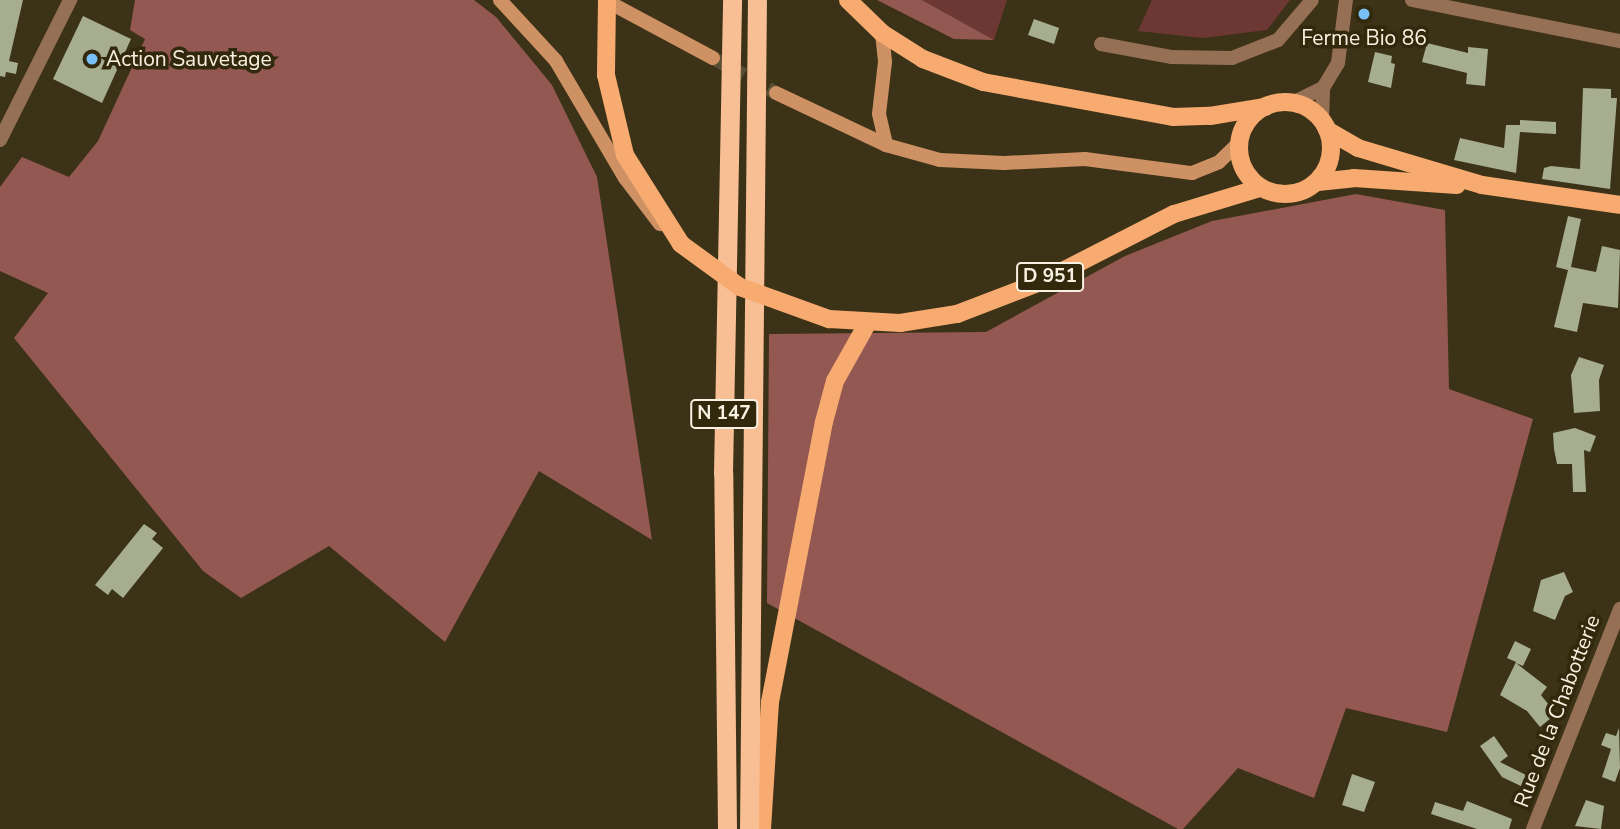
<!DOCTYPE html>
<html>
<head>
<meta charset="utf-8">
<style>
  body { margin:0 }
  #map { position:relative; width:1620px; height:829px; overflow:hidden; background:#3c3217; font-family:"Nunito Sans",sans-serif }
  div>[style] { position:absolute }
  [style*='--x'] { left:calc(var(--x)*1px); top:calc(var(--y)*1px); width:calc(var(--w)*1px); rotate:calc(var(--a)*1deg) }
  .green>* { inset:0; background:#6d3833 }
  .forest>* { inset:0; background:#935852 }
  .building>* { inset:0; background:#a6ae8f }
  .secondary-tunnel>* { height:14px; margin-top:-7px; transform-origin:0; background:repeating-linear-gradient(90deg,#584f35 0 14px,transparent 0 21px) }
  .minor>* { height:14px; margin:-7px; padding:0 7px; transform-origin:7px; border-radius:7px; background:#967054 }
  .secondary>* { height:14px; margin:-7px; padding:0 7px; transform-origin:7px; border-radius:7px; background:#cd9164 }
  .primary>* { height:18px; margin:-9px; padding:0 9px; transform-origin:9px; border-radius:9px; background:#f8ab70 }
  .primary>.ring { margin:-9px; padding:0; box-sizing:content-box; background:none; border:18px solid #f8ab70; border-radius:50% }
  .trunk>* { height:19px; margin:-9.5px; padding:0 9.5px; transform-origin:9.5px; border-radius:9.5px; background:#f8be94 }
  .primary-bridge>* { height:18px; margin:-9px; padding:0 9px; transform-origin:9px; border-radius:9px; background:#f8ab70 }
  .dots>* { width:19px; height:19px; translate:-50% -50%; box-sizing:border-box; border:4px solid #32280c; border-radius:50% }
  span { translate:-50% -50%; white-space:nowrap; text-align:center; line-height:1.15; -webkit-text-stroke:7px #32280c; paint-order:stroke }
  .shield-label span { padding:2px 5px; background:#32280c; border:2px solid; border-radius:5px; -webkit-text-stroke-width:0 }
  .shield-label { font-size:19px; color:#f8f1e1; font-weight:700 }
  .poi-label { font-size:21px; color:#f8f1e1 }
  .left { translate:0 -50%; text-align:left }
  .street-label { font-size:21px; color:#f8f1e1 }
</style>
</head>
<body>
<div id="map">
  <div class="green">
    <div style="clip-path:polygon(922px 0,1007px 0,994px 40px)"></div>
    <div style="clip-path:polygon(1152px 0,1290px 0,1267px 30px,1203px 38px,1138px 31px)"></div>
  </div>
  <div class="forest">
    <div style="clip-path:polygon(135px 0,474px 0,496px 17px,552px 85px,597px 177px,652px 540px,539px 471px,445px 642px,329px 546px,241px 598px,203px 571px,14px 338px,48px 293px,0 271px,0 187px,22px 157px,69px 177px,98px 141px,145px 39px,130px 30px)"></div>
    <div style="clip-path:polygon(877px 0,922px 0,994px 40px,954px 39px)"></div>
    <div style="clip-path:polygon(1356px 194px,1445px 210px,1449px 389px,1533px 419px,1447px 732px,1346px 708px,1314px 798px,1238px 768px,1183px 829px,1178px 829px,767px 603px,769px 334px,986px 332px,1125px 256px,1212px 221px)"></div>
  </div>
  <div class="building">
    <div style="clip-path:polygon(0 0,23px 0,9px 61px,18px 63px,16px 74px,6px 72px,5px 77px,0 76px)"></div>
    <div style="clip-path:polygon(83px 16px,131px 39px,102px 103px,53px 79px)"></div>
    <div style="clip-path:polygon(1034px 19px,1059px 28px,1054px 44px,1028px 35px)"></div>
    <div style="clip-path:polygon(1427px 43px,1468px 53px,1468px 47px,1488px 49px,1485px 86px,1466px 84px,1467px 73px,1422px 62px)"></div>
    <div style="clip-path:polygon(1375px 52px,1392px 56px,1391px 63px,1395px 64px,1391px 88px,1368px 82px)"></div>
    <div style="clip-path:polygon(1583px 88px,1611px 89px,1611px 98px,1617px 98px,1610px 189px,1542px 179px,1544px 168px,1551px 166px,1580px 169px)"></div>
    <div style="clip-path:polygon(1520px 120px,1556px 122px,1556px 134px,1520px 132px,1516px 173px,1454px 160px,1460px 138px,1504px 148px,1506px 125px,1520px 125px)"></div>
    <div style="clip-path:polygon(1568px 216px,1581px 219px,1571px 267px,1596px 272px,1602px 246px,1620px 250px,1618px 308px,1583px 303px,1577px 332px,1554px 327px,1568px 270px,1556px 267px)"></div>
    <div style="clip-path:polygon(1579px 357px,1604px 365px,1599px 380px,1600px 411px,1574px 413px,1571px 375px)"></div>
    <div style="clip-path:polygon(1575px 428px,1596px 436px,1590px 452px,1584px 450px,1586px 492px,1573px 492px,1572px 464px,1557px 464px,1554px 449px,1553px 433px)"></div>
    <div style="clip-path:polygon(144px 524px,157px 533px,152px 539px,163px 548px,123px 598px,112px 589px,108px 595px,95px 585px)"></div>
    <div style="clip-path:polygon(1564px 572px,1573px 592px,1565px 596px,1555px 620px,1533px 611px,1541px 580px)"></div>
    <div style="clip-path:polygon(1515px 641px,1531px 649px,1523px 666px,1516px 663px,1547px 687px,1541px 695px,1556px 714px,1540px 727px,1527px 711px,1500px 695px,1516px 662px,1507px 658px)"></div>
    <div style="clip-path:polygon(1619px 728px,1620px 768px,1615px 782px,1602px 777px,1611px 749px,1601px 745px,1606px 733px,1616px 736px)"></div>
    <div style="clip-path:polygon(1494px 736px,1508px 756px,1500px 762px,1530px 777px,1525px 788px,1502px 777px,1480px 746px)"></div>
    <div style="clip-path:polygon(1352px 774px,1375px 782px,1364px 812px,1342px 805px)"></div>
    <div style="clip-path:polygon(1586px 800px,1604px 806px,1601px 829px,1575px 826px)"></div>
    <div style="clip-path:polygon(1467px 801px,1512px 819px,1509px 829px,1477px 829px,1431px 814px,1435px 802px,1463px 811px)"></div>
  </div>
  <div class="secondary-tunnel">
    <div style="--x:713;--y:58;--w:72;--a:29.1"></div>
  </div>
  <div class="minor">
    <div style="--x:1412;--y:0;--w:212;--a:11.2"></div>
    <div style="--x:1101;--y:44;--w:71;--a:10.5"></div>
    <div style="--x:1171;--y:57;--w:61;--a:0.9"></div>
    <div style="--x:1232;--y:58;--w:49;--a:-21.4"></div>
    <div style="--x:1278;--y:40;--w:52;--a:-49.6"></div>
    <div style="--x:1292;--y:103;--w:34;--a:-26"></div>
    <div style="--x:1323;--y:88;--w:29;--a:-59"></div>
    <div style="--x:1338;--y:63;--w:64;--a:-82.8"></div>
    <div style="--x:1322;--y:121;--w:33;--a:-88"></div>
    <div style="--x:0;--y:140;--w:157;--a:-63.4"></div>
    <div style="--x:1533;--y:829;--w:237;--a:-68.4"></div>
  </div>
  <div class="secondary">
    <div style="--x:500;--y:0;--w:83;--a:47.4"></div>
    <div style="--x:556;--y:61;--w:136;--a:59.5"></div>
    <div style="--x:625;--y:178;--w:58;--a:52.7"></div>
    <div style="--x:616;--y:6;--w:110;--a:28.2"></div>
    <div style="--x:882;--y:33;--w:29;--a:84"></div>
    <div style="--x:885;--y:62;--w:52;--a:96.6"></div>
    <div style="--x:879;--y:114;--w:32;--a:77"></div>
    <div style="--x:776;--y:93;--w:122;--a:25.3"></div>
    <div style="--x:886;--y:145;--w:56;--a:15.5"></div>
    <div style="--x:940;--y:160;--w:64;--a:2.7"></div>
    <div style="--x:1004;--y:163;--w:81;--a:-2.8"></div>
    <div style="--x:1085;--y:159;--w:108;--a:7.5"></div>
    <div style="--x:1192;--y:173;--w:29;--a:-22"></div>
    <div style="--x:1219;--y:162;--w:28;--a:-44"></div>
  </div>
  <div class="primary">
    <div style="--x:607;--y:0;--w:75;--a:90.8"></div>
    <div style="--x:606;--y:75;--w:82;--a:76.6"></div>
    <div style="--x:625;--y:155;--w:105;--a:57.8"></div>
    <div style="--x:848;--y:0;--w:47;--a:44.1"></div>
    <div style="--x:882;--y:33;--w:49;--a:32.4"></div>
    <div style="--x:923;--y:59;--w:64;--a:21"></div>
    <div style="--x:983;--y:82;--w:193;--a:10.4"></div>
    <div style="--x:1173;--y:117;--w:37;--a:-2"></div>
    <div style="--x:1210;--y:116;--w:56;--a:-9.3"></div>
    <div class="ring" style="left:1239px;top:102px;width:74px;height:74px"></div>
    <div style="--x:1327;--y:130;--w:36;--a:30"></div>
    <div style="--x:1358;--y:148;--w:129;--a:16.6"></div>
    <div style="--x:1482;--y:185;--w:139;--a:8.2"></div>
    <div style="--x:1318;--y:182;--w:36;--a:-6"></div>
    <div style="--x:1354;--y:178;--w:103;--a:3.9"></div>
    <div style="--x:829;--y:319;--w:71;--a:3.2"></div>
    <div style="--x:900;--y:323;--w:58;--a:-9"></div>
    <div style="--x:957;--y:314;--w:92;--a:-21"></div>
    <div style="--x:1043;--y:281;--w:147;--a:-27.1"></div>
    <div style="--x:1174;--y:214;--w:90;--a:-16.8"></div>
    <div style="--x:762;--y:829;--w:127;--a:-86.4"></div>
    <div style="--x:770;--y:702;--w:285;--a:-79.1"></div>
    <div style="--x:824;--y:422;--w:42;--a:-75"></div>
    <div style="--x:835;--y:381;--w:65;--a:-60.7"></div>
  </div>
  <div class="trunk">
    <div style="--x:727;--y:829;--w:356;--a:-90.6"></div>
    <div style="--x:723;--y:473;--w:473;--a:-88.9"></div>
    <div style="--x:749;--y:829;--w:829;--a:-89.45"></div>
  </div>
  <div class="primary-bridge">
    <div style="--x:681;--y:244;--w:73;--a:36.1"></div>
    <div style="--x:740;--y:287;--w:95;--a:19.8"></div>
  </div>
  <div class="dots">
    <div style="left:1364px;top:14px;background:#79bff8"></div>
    <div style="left:92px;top:59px;background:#79bff8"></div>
  </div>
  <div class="shield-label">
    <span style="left:1050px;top:277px">D 951</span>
    <span style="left:724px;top:414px">N 147</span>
  </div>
  <div class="poi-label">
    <span style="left:1364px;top:38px">Ferme Bio 86</span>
    <span class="left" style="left:106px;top:59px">Action Sauvetage</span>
  </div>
  <div class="street-label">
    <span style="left:1557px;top:711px;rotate:-69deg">Rue de la Chabotterie</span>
  </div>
</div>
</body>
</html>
